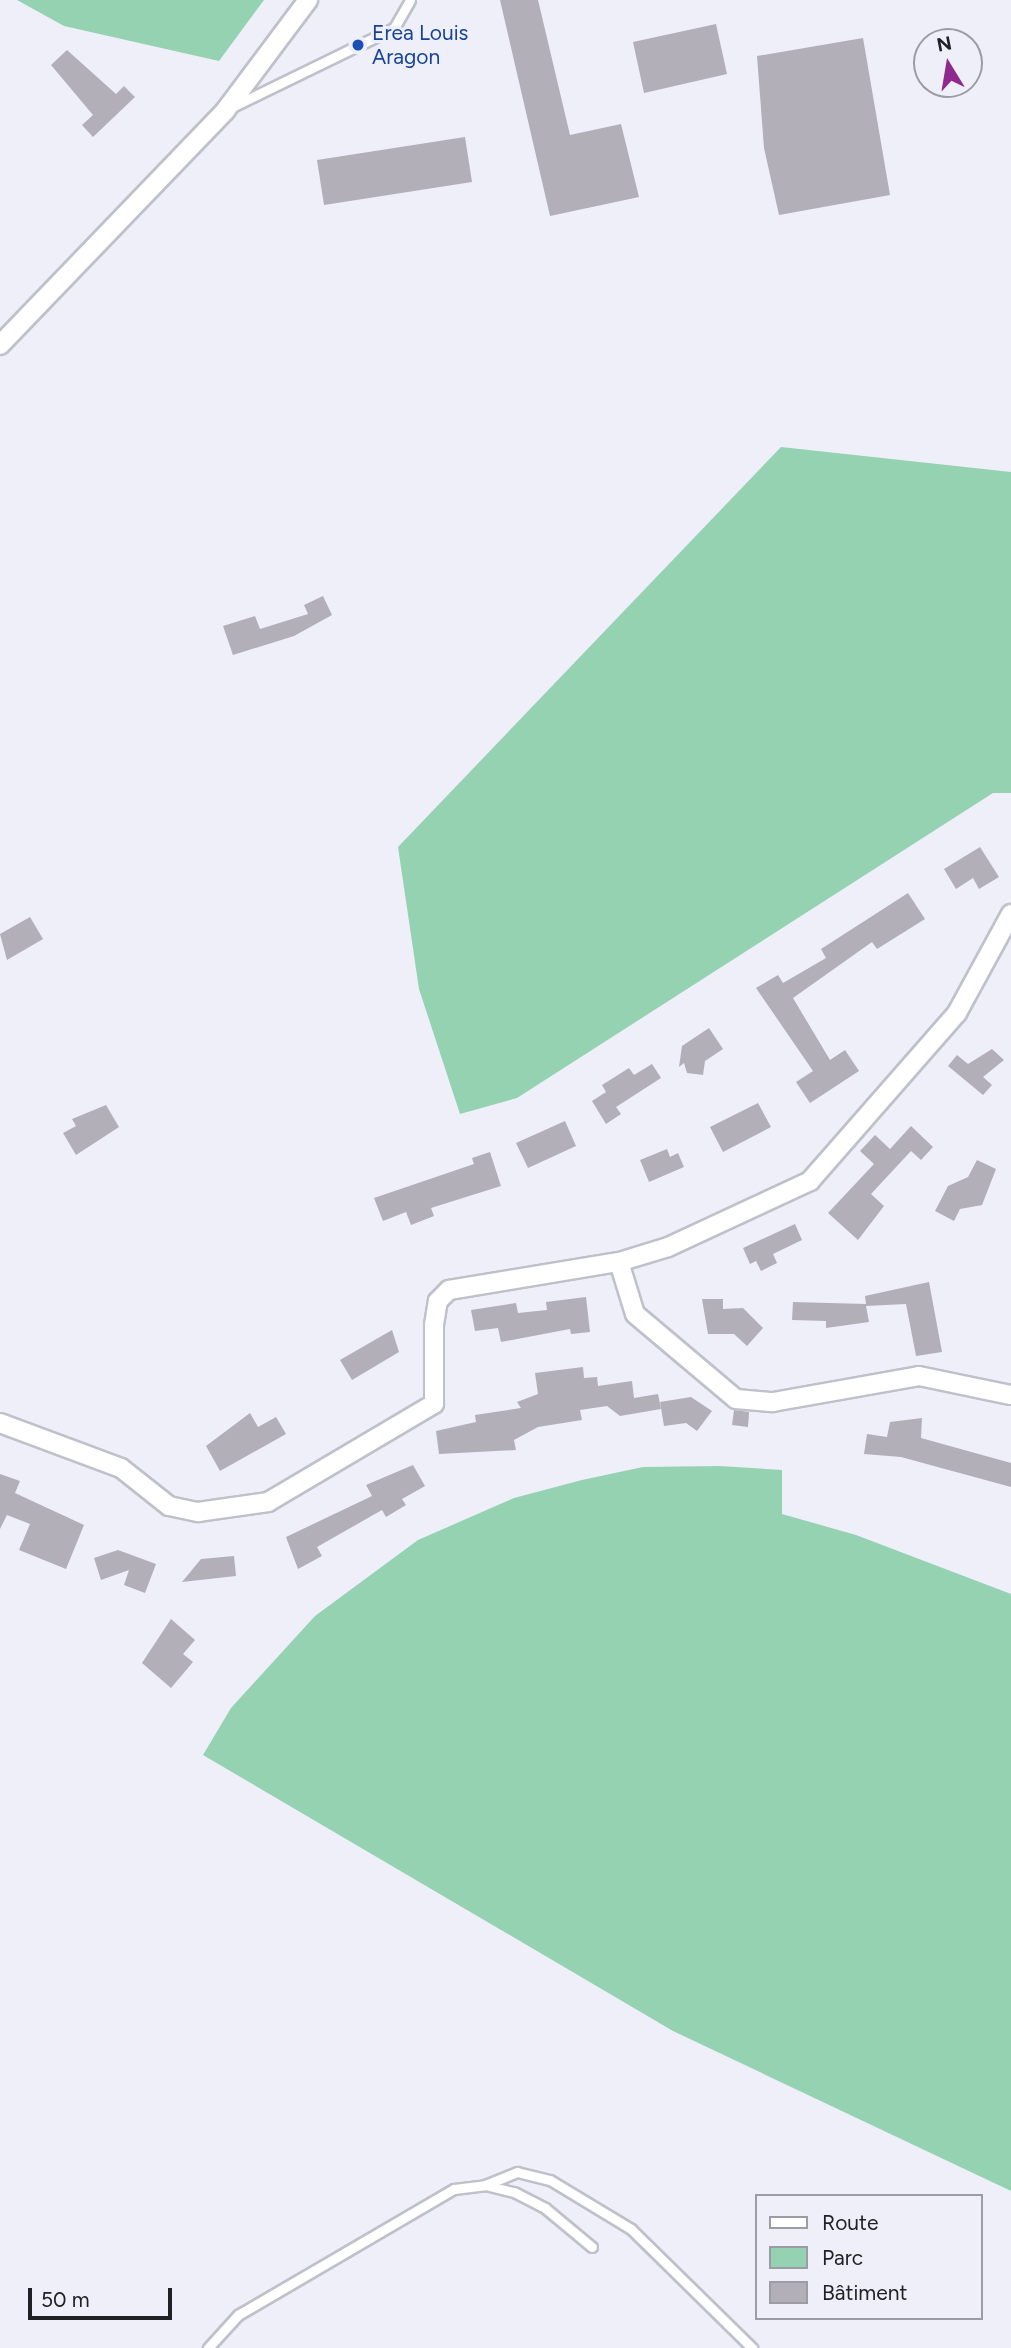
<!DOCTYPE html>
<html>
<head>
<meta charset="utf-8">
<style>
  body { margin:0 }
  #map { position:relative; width:1011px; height:2348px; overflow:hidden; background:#eeeff9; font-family:Figtree,sans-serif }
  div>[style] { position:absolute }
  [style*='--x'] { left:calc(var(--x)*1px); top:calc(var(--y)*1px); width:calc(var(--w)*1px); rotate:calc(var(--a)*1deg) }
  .green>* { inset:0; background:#94d2b1 }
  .building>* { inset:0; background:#b2afb8 }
  .roads { filter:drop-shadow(2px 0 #bfc1ca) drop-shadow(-2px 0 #bfc1ca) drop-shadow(0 2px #bfc1ca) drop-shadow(0 -2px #bfc1ca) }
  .lane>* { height:9px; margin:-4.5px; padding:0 4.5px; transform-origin:4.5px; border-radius:4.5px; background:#fff }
  .street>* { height:18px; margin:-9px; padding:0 9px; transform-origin:9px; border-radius:9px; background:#fff }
  .dots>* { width:19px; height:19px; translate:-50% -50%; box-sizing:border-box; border:4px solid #eeeff9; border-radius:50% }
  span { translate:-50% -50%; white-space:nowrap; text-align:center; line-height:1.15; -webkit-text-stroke:6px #eeeff9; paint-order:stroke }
  .transit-label { font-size:21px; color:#164399 }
  .left { translate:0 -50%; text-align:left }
  .legend { position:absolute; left:755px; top:2194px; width:228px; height:126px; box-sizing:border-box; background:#eeeff9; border:2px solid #9c9da4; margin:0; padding:9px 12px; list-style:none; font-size:21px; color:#202124 }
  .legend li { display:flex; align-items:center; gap:14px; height:35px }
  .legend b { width:35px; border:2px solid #9c9da4 }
  .north { position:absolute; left:913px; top:28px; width:70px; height:70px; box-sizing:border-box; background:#eeeff9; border:2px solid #9c9da4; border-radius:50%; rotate:349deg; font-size:19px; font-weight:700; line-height:28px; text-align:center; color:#202124 }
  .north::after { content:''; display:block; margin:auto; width:24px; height:32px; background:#90298e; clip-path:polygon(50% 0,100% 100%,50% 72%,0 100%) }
  .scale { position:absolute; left:28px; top:2288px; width:144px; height:32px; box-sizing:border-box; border:4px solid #202124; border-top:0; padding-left:9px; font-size:21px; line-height:24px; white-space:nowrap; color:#202124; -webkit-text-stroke:5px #eeeff9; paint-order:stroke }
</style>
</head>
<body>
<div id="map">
  <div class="green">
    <div style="clip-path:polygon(17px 0,264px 0,219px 61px,64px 26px)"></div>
    <div style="clip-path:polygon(781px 447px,1011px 472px,1011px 793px,993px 793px,517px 1098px,460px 1114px,419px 989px,398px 847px)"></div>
    <div style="clip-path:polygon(719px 1466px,782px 1470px,782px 1514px,856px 1535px,1011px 1594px,1011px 2191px,673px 2031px,203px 1755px,231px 1708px,315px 1616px,418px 1540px,514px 1498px,582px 1480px,643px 1467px)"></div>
  </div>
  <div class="building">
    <div style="clip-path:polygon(500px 0,538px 0,570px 135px,621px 124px,639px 197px,550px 216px)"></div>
    <div style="clip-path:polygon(716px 24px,727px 74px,644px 93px,633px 42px)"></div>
    <div style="clip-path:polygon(863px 38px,890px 195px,779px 215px,764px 148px,757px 56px)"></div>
    <div style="clip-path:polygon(67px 50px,116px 94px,124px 86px,135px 97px,93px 137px,82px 125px,93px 115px,51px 65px)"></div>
    <div style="clip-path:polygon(465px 137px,472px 182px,324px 205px,317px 160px)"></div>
    <div style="clip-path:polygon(323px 596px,332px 615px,294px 636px,233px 655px,223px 626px,255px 616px,260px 629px,308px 614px,304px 605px)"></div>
    <div style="clip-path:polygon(980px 847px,999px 877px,979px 889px,973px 878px,956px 889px,944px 869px)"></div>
    <div style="clip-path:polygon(908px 893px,925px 919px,877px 949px,872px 942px,793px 998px,830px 1060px,845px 1050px,859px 1071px,810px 1103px,796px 1082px,813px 1071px,756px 988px,778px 975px,783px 983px,826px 958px,821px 949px)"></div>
    <div style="clip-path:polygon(30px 917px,43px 939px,7px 960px,0 934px)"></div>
    <div style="clip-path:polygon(709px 1028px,723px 1049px,705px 1061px,703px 1075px,687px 1073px,684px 1063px,679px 1067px,682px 1046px)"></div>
    <div style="clip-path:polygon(992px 1049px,1004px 1060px,983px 1077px,992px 1085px,983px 1095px,948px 1066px,957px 1055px,968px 1064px)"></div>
    <div style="clip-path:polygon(652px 1064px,661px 1078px,616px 1107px,621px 1114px,606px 1124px,592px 1101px,606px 1092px,602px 1085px,629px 1068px,634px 1075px)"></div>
    <div style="clip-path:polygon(758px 1103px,771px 1127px,723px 1152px,710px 1127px)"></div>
    <div style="clip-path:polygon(106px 1105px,119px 1127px,76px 1155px,63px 1133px,76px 1126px,72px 1119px)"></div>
    <div style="clip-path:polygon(565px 1121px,576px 1146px,528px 1168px,516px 1143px)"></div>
    <div style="clip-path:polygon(911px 1126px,933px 1147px,921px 1160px,911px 1151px,871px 1194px,884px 1206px,858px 1240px,828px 1213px,874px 1164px,860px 1151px,875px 1135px,890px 1149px)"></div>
    <div style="clip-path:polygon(667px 1149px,670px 1157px,678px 1153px,684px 1167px,649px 1182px,640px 1160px)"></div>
    <div style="clip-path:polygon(490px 1152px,501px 1186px,431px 1208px,434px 1216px,411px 1225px,406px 1212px,383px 1221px,374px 1198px,474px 1164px,472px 1158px)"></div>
    <div style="clip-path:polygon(977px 1160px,996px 1169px,982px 1205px,960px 1209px,954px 1221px,935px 1211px,948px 1186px,968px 1177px)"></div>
    <div style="clip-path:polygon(795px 1224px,802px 1240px,773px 1254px,777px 1263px,761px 1271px,756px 1261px,750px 1264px,743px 1248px)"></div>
    <div style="clip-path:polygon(929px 1282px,942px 1352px,916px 1356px,906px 1304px,866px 1306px,869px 1322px,826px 1328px,826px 1321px,792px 1320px,793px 1302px,866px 1304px,865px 1296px)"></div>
    <div style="clip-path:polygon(586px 1297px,590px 1332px,571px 1334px,570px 1329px,501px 1342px,498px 1328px,475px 1331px,471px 1310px,516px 1303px,518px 1313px,547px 1310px,546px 1302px)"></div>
    <div style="clip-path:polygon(702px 1299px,723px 1299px,723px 1309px,743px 1308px,763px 1328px,747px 1346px,734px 1334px,708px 1334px)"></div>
    <div style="clip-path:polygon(392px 1330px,399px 1352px,352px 1380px,340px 1360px)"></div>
    <div style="clip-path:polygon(583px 1367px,584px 1378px,597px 1377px,598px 1386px,632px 1381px,634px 1398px,658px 1394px,661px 1409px,620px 1416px,607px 1406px,580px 1410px,582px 1420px,538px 1427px,514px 1440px,516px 1450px,439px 1454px,436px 1431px,476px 1422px,475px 1415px,521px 1408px,517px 1402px,538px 1394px,535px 1373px)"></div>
    <div style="clip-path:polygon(691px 1397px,712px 1411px,697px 1431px,686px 1423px,664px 1426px,660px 1402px)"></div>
    <div style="clip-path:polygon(734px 1410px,749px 1412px,748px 1427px,732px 1425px)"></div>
    <div style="clip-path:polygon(250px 1413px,258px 1427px,276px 1417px,286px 1434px,220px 1471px,206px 1446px)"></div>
    <div style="clip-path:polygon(922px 1418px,921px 1438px,1011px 1463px,1011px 1487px,901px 1457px,864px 1454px,867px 1434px,887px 1437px,890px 1422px)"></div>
    <div style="clip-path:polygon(413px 1465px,425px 1486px,402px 1499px,406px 1505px,386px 1517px,382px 1510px,317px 1547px,322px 1556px,298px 1569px,286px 1537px,372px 1496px,366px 1485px)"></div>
    <div style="clip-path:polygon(0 1474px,20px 1481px,15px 1493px,84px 1525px,66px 1569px,19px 1550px,30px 1524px,7px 1515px,0 1529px)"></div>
    <div style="clip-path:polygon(118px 1550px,156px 1564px,145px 1593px,124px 1585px,129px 1570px,101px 1580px,94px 1558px)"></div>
    <div style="clip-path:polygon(234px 1556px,236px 1576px,182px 1582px,201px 1559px)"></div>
    <div style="clip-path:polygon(171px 1619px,195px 1640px,183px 1654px,193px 1662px,171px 1688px,142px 1663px)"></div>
  </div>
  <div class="roads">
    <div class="lane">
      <div style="--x:232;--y:107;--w:180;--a:-26"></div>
      <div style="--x:394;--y:28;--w:32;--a:-60"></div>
      <div style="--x:485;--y:2185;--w:35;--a:-22"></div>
      <div style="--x:517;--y:2172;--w:34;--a:14"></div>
      <div style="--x:550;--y:2180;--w:95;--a:31.2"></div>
      <div style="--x:631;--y:2229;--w:170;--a:44.5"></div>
      <div style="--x:208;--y:2348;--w:45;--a:-47.7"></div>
      <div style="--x:238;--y:2315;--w:250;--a:-30.3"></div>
      <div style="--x:454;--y:2189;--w:31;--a:-7"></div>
      <div style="--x:485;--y:2185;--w:30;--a:14"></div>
      <div style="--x:514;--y:2192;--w:35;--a:27"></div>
      <div style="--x:545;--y:2208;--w:61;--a:39.7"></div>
    </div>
    <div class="street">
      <div style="--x:0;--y:345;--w:325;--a:-46.1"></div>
      <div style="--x:225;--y:111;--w:139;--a:-53.2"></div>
      <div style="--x:619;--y:1262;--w:54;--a:72.9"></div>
      <div style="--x:635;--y:1314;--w:132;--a:40.1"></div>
      <div style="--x:736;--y:1399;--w:37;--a:5"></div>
      <div style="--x:773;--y:1402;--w:148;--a:-10.1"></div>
      <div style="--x:919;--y:1376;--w:94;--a:11.7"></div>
      <div style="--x:0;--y:1423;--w:129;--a:20.4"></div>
      <div style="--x:121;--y:1468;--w:61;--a:38.4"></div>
      <div style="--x:169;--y:1506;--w:30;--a:12"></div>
      <div style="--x:198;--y:1512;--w:71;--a:-8.1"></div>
      <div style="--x:268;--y:1502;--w:193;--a:-30.6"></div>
      <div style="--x:434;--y:1404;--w:79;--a:-90"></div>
      <div style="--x:434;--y:1325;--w:24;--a:-81"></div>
      <div style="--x:438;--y:1301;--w:16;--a:-45"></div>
      <div style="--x:449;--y:1290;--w:172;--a:-9.4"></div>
      <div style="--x:619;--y:1262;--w:51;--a:-17"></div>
      <div style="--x:668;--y:1247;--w:157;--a:-24.9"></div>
      <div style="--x:810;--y:1181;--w:223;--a:-48.8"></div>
      <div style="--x:957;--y:1013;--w:113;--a:-61.4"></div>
    </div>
  </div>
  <div class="dots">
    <div style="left:358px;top:45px;background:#1a4fb4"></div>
  </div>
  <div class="transit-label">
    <span class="left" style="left:372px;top:45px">Erea Louis<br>Aragon</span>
  </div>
  <ul class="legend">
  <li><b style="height:9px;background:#fff"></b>Route</li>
  <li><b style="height:19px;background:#94d2b1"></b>Parc</li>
  <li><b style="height:19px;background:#b2afb8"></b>Bâtiment</li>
  </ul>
  <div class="north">N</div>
  <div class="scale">50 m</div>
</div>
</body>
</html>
